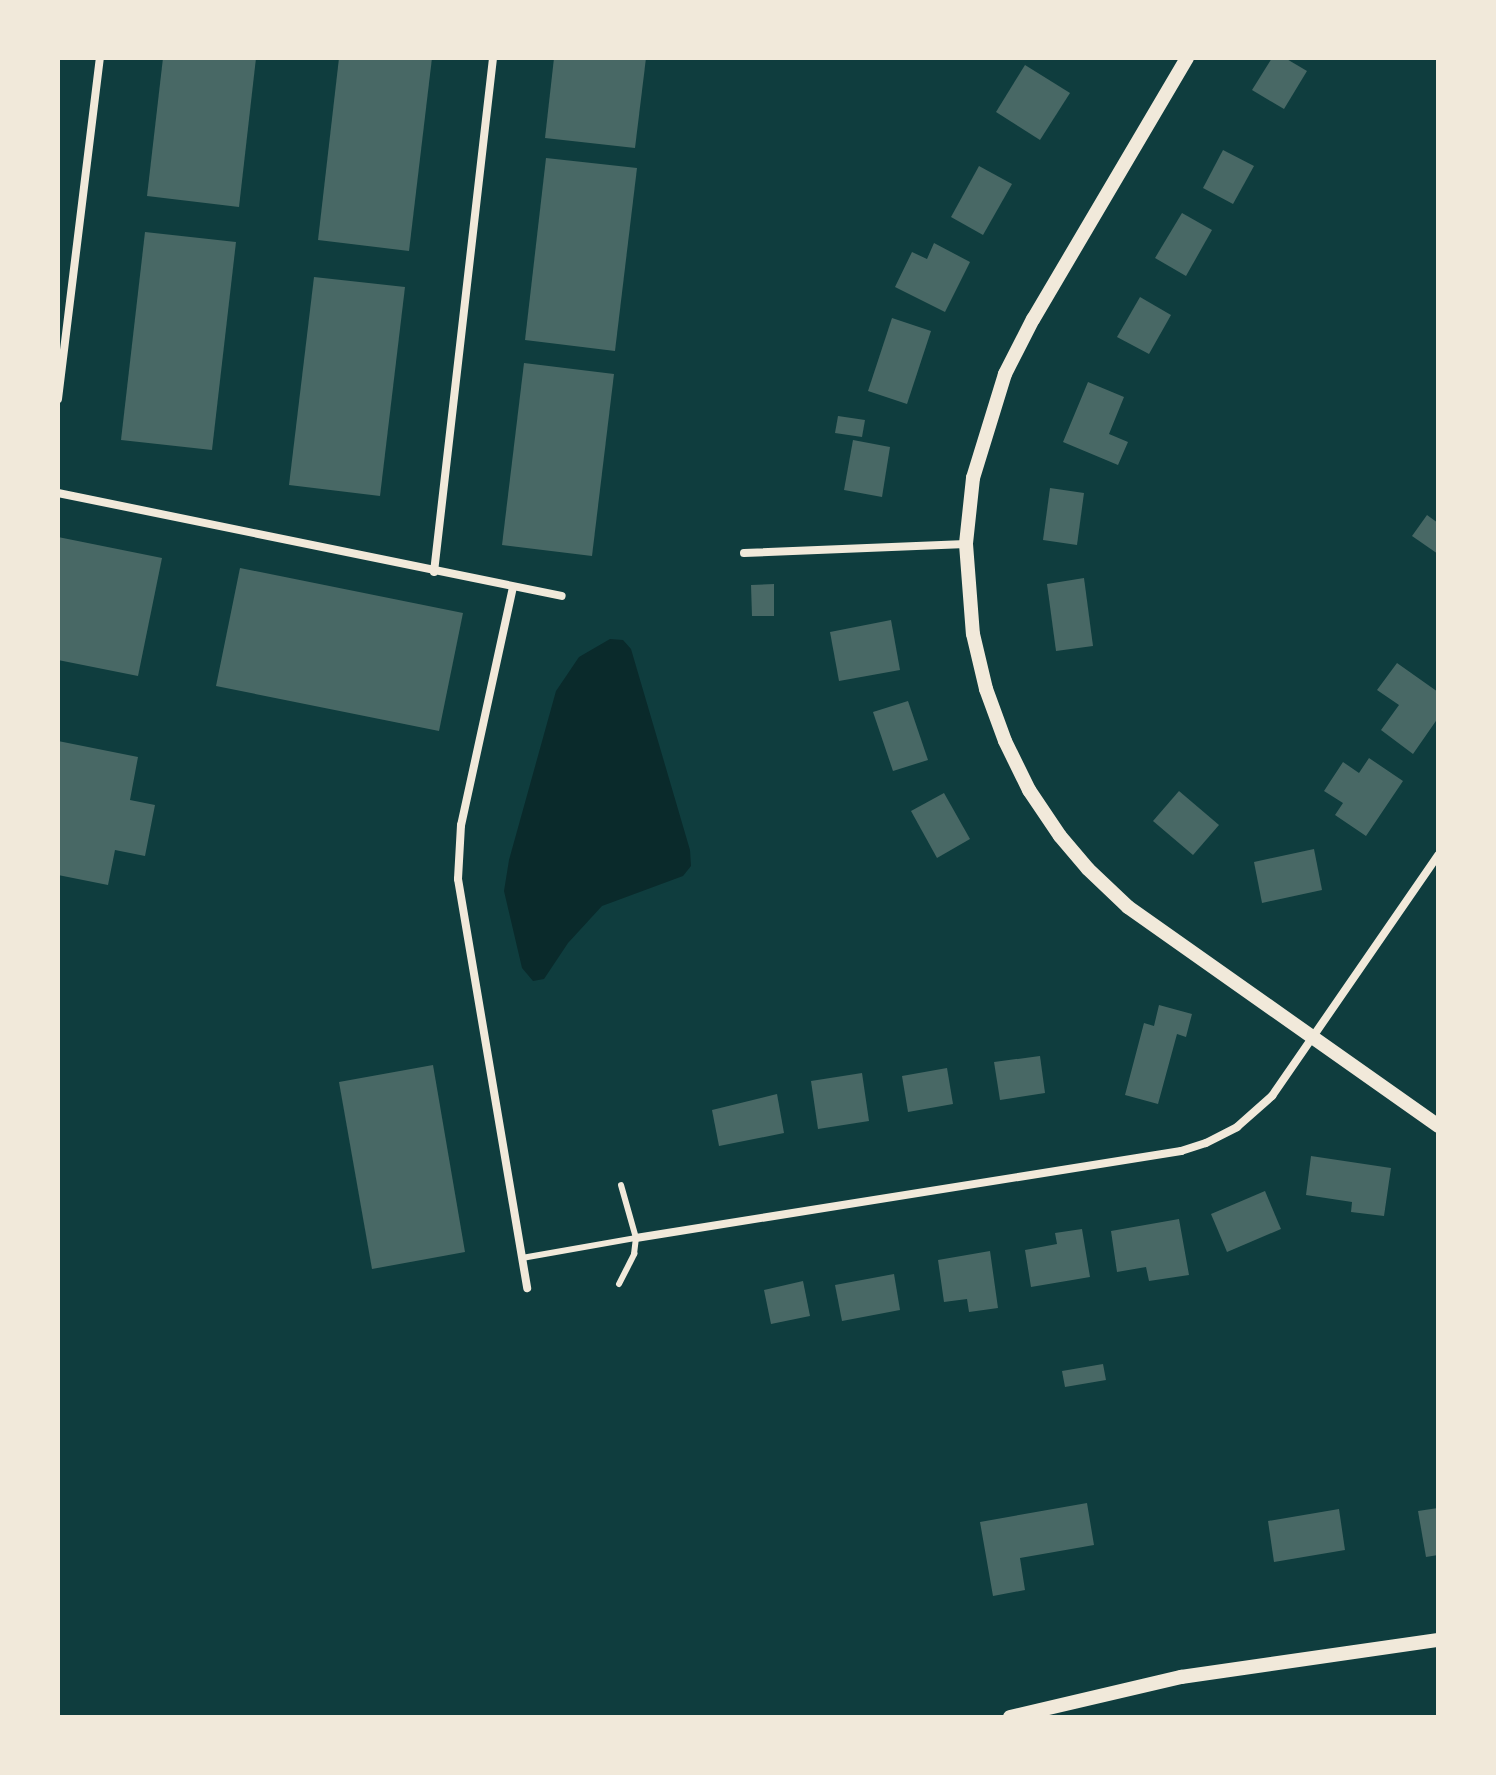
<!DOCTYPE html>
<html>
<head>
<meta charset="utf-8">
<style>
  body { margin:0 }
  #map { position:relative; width:1496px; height:1775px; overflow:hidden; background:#0f3d3e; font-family:Arial,sans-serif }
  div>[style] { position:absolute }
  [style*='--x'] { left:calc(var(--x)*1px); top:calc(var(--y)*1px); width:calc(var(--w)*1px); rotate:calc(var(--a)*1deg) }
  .water>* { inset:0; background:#0a2a2b }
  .building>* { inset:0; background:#486865 }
  .service>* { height:6px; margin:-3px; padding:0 3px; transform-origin:3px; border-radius:3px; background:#f1e9da }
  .minor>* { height:8px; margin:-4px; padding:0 4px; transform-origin:4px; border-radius:4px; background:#f1e9da }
  .tertiary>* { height:14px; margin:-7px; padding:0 7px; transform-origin:7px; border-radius:7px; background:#f1e9da }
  span { translate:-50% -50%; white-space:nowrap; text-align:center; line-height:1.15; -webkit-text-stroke:7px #f1e9da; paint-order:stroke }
  .frame { position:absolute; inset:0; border:60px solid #f1e9da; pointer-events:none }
</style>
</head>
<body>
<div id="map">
  <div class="water">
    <div style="clip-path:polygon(610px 639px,623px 640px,631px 649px,690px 850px,691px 866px,683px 876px,602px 906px,568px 943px,544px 979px,533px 981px,522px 968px,504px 891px,509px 860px,556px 691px,579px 657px)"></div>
  </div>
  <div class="building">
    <div style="clip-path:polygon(163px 58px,256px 58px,239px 207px,147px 196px)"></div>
    <div style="clip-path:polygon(339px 58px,432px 58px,409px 251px,318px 240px)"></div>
    <div style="clip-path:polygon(554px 58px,646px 58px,635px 148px,545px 138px)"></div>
    <div style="clip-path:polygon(1272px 58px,1285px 58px,1307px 71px,1284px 109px,1252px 90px)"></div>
    <div style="clip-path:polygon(1025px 65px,1070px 93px,1040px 140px,996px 112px)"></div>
    <div style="clip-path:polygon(1223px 150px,1254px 166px,1233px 204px,1203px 188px)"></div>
    <div style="clip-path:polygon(546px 158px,637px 168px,615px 351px,525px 340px)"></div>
    <div style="clip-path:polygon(979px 166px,1012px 184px,983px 235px,951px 217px)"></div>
    <div style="clip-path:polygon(1182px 213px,1212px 230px,1186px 276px,1155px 258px)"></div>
    <div style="clip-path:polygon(145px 232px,236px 242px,212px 450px,121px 440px)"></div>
    <div style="clip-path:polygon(934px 243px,970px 262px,945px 312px,895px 287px,912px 252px,927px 259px)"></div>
    <div style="clip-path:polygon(314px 277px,405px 287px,380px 496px,289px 485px)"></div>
    <div style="clip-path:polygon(1140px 297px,1171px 315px,1149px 354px,1117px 337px)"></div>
    <div style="clip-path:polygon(892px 318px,931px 331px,907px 404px,868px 391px)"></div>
    <div style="clip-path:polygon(524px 363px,614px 374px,592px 556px,502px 545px)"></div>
    <div style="clip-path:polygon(1088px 382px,1124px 397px,1109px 434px,1128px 442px,1118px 465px,1063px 442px)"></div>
    <div style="clip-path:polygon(838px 416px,865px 420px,862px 437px,835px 433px)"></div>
    <div style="clip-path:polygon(853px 440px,890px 447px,882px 497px,844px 490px)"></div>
    <div style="clip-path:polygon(1050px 488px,1084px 493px,1077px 545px,1043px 540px)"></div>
    <div style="clip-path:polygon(1427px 515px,1438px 523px,1438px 554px,1412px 536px)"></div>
    <div style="clip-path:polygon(58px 537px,162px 558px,138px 676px,58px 660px)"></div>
    <div style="clip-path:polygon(240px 568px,463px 613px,439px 731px,216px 686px)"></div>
    <div style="clip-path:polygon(1084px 578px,1093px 646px,1056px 651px,1047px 584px)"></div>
    <div style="clip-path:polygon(774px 584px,774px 616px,752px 616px,751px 585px)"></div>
    <div style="clip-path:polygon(891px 620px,900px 670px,839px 681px,830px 632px)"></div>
    <div style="clip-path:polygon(1397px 663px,1438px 692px,1438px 718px,1413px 754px,1381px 730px,1399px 705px,1377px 690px)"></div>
    <div style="clip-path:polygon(908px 701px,928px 760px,893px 771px,873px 712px)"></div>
    <div style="clip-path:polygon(58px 741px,138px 757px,130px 800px,155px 805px,145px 856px,115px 850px,108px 885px,58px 875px)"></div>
    <div style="clip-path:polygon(1369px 758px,1403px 781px,1366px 836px,1335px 815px,1343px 803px,1324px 791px,1343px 762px,1359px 773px)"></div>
    <div style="clip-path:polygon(1179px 791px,1219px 825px,1193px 855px,1153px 821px)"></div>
    <div style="clip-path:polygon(944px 793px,970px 839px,937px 858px,911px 811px)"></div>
    <div style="clip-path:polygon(1314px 849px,1322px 890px,1262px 903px,1254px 862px)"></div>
    <div style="clip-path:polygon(1159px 1005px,1192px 1014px,1186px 1037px,1177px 1034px,1158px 1104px,1125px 1095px,1144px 1023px,1154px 1026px)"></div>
    <div style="clip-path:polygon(1040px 1056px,1045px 1093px,1000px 1100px,994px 1062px)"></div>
    <div style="clip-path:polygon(433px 1065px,465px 1252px,372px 1269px,339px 1082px)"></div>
    <div style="clip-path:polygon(947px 1068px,953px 1104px,908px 1112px,902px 1076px)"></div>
    <div style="clip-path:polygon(862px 1073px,869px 1121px,818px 1129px,811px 1081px)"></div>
    <div style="clip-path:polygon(777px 1094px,784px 1133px,719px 1146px,712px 1110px)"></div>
    <div style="clip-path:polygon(1311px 1156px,1391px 1168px,1384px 1216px,1351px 1212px,1352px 1202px,1306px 1195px)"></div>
    <div style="clip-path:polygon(1265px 1191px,1281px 1229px,1227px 1252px,1211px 1214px)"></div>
    <div style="clip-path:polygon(1179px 1219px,1189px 1275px,1149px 1281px,1146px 1267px,1117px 1272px,1111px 1231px)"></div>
    <div style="clip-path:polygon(1082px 1229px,1090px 1277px,1031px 1287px,1025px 1250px,1057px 1244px,1055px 1233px)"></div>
    <div style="clip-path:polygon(990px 1251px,998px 1308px,969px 1312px,967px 1299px,944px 1302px,938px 1260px)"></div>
    <div style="clip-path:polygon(894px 1274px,900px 1310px,842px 1321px,835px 1285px)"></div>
    <div style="clip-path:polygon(803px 1281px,810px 1316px,771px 1324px,764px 1290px)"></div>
    <div style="clip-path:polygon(1103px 1364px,1106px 1380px,1065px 1387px,1062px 1371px)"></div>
    <div style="clip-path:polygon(1087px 1503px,1094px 1545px,1020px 1558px,1025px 1590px,993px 1596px,980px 1522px)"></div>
    <div style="clip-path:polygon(1438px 1508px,1438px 1555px,1426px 1557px,1418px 1511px)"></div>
    <div style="clip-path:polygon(1339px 1509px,1345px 1550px,1274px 1562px,1268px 1521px)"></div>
  </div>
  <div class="service">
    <div style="--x:522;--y:1258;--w:116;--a:-10"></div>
    <div style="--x:619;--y:1284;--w:34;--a:-63"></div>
    <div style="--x:634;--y:1254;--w:16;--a:-83"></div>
    <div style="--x:636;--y:1238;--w:55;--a:-105.8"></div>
  </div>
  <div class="minor">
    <div style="--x:58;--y:399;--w:344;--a:-83"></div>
    <div style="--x:58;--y:493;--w:514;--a:11.55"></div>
    <div style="--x:744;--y:553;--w:222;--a:-2.3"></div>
    <div style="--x:434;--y:572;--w:517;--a:-83.45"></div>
    <div style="--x:513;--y:587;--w:244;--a:102.3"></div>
    <div style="--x:461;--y:825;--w:54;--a:93.2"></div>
    <div style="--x:458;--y:879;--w:415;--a:80.4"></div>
    <div style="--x:636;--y:1238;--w:552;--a:-9.07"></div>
    <div style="--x:1181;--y:1151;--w:26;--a:-18"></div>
    <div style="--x:1206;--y:1143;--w:35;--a:-27"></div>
    <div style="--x:1237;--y:1127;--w:47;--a:-41.5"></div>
    <div style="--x:1272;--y:1096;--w:293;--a:-55.4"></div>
  </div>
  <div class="tertiary">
    <div style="--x:1187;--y:58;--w:303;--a:120.5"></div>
    <div style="--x:1033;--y:319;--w:62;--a:117"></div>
    <div style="--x:1005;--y:374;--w:109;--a:107.1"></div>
    <div style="--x:973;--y:478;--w:66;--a:96.1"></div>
    <div style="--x:966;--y:544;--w:90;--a:85.6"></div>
    <div style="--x:973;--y:634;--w:57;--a:76.7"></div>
    <div style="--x:986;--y:689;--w:55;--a:69.9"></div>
    <div style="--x:1005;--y:741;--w:55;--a:63.9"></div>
    <div style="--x:1029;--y:790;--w:55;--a:56"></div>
    <div style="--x:1060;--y:836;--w:43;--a:49.7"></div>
    <div style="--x:1088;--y:869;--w:55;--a:43.5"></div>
    <div style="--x:1128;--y:907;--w:380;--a:35.2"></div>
    <div style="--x:1010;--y:1717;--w:176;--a:-13.2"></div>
    <div style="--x:1181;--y:1677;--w:260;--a:-8.2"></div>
  </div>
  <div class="frame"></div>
</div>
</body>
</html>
